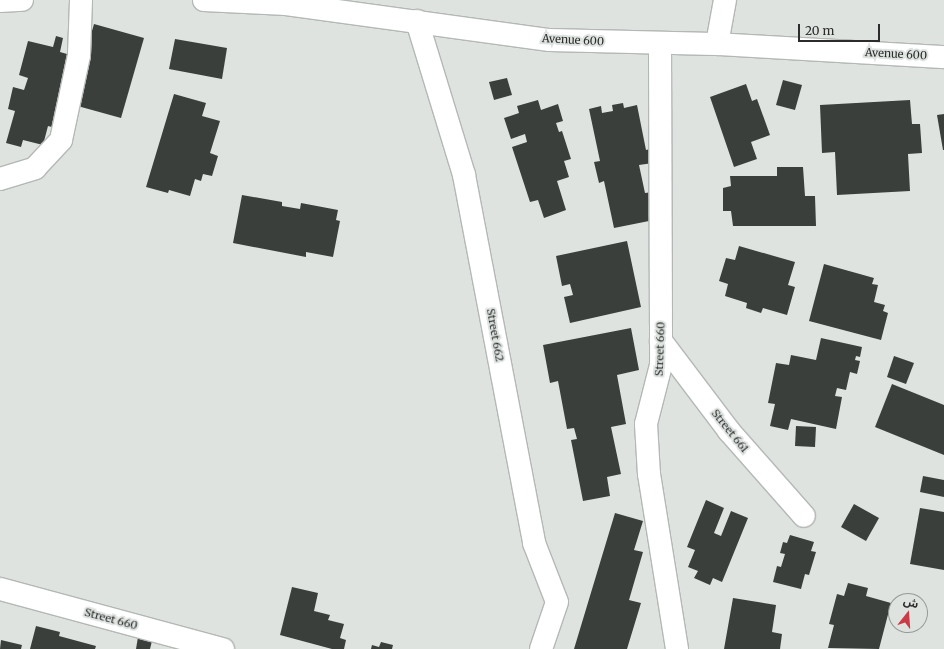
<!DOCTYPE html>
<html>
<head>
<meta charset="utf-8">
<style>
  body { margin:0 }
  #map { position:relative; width:944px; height:649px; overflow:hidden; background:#dee3e0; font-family:Merriweather,"Noto Sans Arabic",serif }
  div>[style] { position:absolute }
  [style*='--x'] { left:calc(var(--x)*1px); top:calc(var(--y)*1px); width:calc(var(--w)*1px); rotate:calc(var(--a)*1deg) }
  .building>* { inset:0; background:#3b3f3c }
  .roads { filter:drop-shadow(1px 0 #b4b8b5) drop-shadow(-1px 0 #b4b8b5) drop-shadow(0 1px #b4b8b5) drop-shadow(0 -1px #b4b8b5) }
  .street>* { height:22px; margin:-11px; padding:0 11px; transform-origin:11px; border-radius:11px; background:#fff }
  .secondary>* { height:22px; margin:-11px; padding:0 11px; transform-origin:11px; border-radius:11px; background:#fff }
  span { translate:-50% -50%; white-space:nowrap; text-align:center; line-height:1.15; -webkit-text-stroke:4px #dee3e0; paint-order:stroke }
  .street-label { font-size:11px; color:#2b2c2b }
  .north { position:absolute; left:888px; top:593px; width:40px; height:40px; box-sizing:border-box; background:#dee3e0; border:1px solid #969a98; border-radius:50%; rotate:17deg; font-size:11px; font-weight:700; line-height:16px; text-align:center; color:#2b2c2b }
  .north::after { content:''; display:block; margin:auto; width:14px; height:18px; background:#ca3a47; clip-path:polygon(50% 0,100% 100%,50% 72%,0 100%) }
  .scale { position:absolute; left:798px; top:24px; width:82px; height:18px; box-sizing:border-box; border:2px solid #2b2c2b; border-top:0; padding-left:5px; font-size:12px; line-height:14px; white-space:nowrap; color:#2b2c2b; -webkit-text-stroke:3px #dee3e0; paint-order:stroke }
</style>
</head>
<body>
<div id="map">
  <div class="building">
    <div style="clip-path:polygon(94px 24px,144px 38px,121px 118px,74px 105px,79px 76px)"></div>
    <div style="clip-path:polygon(56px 36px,63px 38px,60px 52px,74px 56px,55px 128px,48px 126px,43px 145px,23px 140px,21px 147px,6px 143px,15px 111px,8px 109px,13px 87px,24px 90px,28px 78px,19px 75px,28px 41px,53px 47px)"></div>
    <div style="clip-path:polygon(175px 39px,227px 48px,222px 79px,169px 69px)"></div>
    <div style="clip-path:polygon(507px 78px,512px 95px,494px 100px,489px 82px)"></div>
    <div style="clip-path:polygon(783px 80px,802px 85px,795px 110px,776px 105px)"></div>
    <div style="clip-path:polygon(746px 84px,752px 101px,757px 99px,770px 135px,751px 142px,757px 159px,734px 167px,710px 97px)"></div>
    <div style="clip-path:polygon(174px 94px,206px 103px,202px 116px,220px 121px,210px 153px,218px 156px,212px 176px,203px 174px,201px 181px,195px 179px,190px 196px,169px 190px,168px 193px,146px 187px)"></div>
    <div style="clip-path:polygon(538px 100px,541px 110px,558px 104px,563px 121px,556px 123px,559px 132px,562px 131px,571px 159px,564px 161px,569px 177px,557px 181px,566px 210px,544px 218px,538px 200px,530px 202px,512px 147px,527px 142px,525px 134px,511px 139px,504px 118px,519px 113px,517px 106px)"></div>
    <div style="clip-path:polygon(910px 100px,912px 124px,920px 124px,922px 153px,908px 154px,910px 191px,837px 195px,835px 152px,822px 153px,820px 105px)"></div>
    <div style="clip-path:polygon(623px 103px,624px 108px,637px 105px,646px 150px,650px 149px,653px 163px,639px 165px,645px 193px,653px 192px,659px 219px,614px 228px,604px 181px,599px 183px,594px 162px,600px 161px,589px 109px,601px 106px,602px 113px,613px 111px,612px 105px)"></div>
    <div style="clip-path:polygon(944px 114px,944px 150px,943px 150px,937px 115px)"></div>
    <div style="clip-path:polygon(777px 167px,803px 167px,805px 196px,815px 196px,816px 226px,733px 226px,731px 211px,723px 211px,723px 188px,731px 186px,730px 176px,777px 176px)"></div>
    <div style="clip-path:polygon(242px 195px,282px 202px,282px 206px,300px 209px,301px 203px,338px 210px,336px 220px,340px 221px,333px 257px,306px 252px,306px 257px,233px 243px)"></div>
    <div style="clip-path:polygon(627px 241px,641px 307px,570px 323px,564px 297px,573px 295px,570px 284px,562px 286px,556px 256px)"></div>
    <div style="clip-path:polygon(739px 246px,795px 262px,788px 285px,795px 287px,787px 315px,763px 308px,761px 313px,746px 308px,747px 303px,725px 296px,728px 284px,719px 281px,726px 258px,735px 260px)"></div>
    <div style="clip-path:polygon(824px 264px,874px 278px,872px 284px,878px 285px,874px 302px,885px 305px,883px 311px,888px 313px,881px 340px,809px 321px)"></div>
    <div style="clip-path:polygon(631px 328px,639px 370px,617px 375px,626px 424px,611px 427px,621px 474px,607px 477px,610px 496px,583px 501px,571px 440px,577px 439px,574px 428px,567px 429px,558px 381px,550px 383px,543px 345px)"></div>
    <div style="clip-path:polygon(821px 338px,862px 347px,860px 357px,856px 356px,855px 360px,860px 361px,857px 374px,850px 372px,846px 390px,837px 388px,835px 396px,842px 397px,836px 429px,791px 419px,788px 430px,770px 426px,775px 404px,768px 403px,776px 363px,789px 365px,791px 355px,816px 360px)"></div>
    <div style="clip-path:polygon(894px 356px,914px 363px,906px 384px,887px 377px)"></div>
    <div style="clip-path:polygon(892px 384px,944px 405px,944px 455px,875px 427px)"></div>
    <div style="clip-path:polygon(796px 426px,816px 427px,815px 447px,795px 446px)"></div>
    <div style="clip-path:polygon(923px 476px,944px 480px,944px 497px,920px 492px)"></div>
    <div style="clip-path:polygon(706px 500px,724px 508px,714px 533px,721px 536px,731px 511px,748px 518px,722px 582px,713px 578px,710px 585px,694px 578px,698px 571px,688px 567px,695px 550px,687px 547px)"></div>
    <div style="clip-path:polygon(854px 504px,879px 518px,866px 541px,841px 527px)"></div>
    <div style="clip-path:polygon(920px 508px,944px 512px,944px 570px,910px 564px)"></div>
    <div style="clip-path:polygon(615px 513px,643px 521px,634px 550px,643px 552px,629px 600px,641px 603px,627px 649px,574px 649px)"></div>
    <div style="clip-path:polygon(790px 535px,814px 542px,811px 551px,816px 552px,809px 575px,805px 574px,801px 589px,773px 582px,777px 566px,781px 567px,785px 554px,780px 553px,783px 542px,787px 543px)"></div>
    <div style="clip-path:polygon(848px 583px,868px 588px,866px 596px,891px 603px,879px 649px,828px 648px,834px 625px,829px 624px,837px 594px,844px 596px)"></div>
    <div style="clip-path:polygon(292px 587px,318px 593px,314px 611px,330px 615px,328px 620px,344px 624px,340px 638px,346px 640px,344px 649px,332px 649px,280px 635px)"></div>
    <div style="clip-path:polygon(733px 598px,776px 605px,772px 632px,782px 634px,780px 649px,724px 649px)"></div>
    <div style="clip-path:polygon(36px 626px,60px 632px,59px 636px,96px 646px,95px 649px,30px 649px)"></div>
    <div style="clip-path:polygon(138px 637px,152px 641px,150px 649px,136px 649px)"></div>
    <div style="clip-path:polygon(1px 640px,22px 645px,21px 649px,0 649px)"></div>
    <div style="clip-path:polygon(381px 642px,393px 645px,392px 649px,371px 649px,372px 645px,379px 647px)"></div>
  </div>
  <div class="roads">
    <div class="street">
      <div style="--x:417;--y:21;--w:161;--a:73"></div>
      <div style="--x:464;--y:175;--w:375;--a:79.2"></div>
      <div style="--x:534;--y:543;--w:63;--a:68.7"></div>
      <div style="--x:557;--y:602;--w:50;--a:108.8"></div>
      <div style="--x:660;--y:44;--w:321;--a:89.8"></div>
      <div style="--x:661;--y:365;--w:61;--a:104.3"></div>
      <div style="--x:646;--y:424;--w:50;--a:86.6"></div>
      <div style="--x:649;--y:474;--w:177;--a:80.9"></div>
      <div style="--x:717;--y:44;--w:45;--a:-79.7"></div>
      <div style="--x:0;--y:179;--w:37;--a:-17"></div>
      <div style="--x:35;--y:168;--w:38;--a:-47"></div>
      <div style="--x:61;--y:140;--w:87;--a:-78"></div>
      <div style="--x:79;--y:55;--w:55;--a:-87.9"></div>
      <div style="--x:661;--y:341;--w:113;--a:52.9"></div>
      <div style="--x:729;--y:431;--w:113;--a:48.6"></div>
      <div style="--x:0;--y:589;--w:231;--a:15.1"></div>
    </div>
    <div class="secondary">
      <div style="--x:204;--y:0;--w:82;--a:2.8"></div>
      <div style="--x:286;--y:4;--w:266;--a:7.8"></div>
      <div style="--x:550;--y:40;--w:167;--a:1.4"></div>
      <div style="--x:717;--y:44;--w:227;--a:3.3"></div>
      <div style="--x:0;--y:1;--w:22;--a:-3"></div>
    </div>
  </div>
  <div class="street-label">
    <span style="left:573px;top:40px;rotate:3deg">Avenue 600</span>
    <span style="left:896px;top:54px;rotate:3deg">Avenue 600</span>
    <span style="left:495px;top:335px;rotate:80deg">Street 662</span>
    <span style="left:660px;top:349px;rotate:-88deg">Street 660</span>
    <span style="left:730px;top:431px;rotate:51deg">Street 661</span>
    <span style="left:111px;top:619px;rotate:15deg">Street 660</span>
  </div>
  <div class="north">ش</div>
  <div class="scale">20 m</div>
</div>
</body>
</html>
